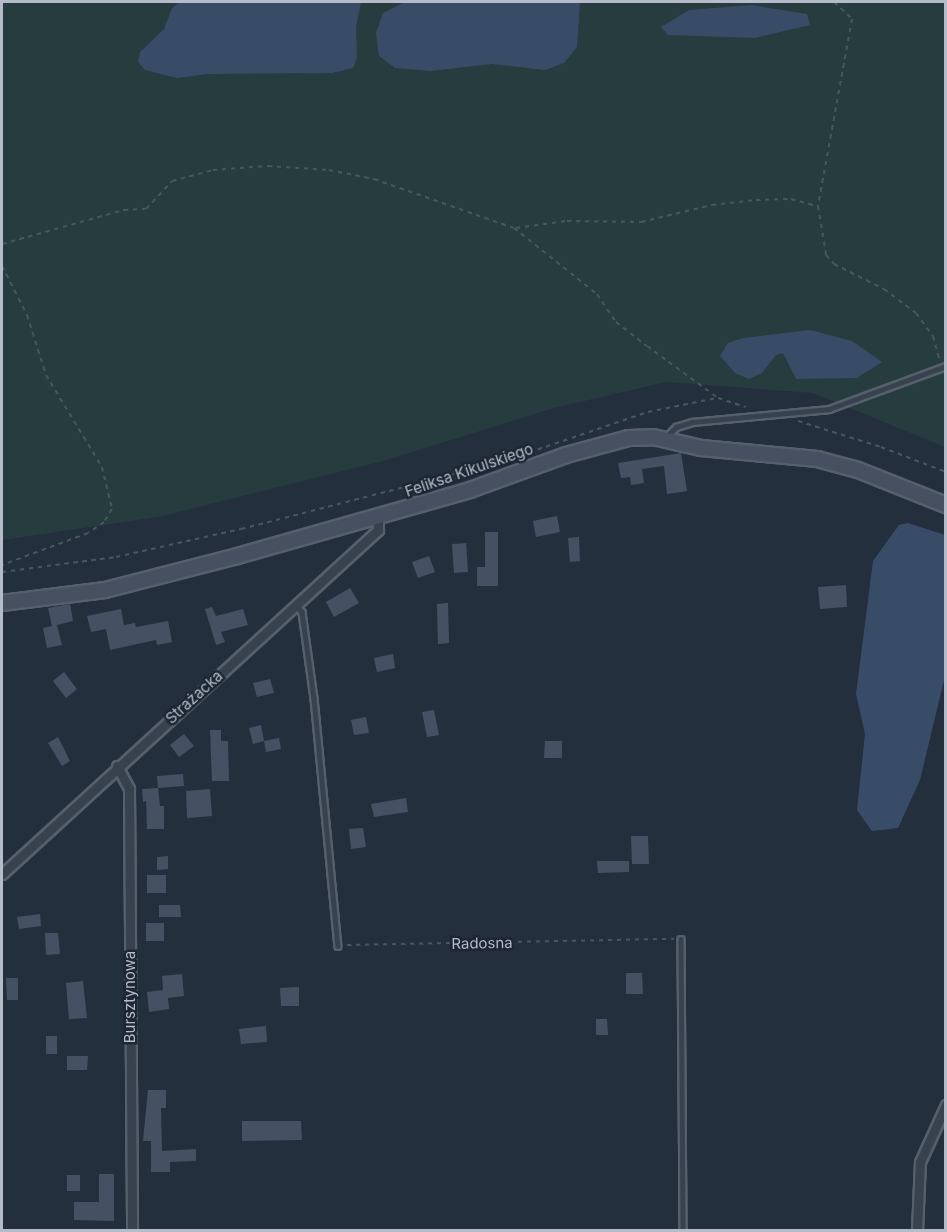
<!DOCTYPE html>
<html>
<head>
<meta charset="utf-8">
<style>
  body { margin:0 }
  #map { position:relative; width:947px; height:1232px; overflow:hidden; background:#242f3e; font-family:Inter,sans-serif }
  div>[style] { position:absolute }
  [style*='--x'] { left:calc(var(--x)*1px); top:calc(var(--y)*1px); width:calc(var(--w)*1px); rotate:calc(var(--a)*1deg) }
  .green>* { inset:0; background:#263c3f }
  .water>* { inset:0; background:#394c67 }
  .building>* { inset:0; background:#455162 }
  .path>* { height:2px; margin-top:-1px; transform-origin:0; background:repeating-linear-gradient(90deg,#44595c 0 4.5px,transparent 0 9px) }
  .roads { filter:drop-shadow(2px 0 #565f6c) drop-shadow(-2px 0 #565f6c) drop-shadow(0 2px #565f6c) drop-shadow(0 -2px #565f6c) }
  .lane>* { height:4.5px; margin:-2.25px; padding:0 2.25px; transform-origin:2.25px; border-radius:2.25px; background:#38414e }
  .street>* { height:9px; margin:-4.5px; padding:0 4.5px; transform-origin:4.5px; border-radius:4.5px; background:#38414e }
  .secondary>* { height:14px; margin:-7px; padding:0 7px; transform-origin:7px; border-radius:7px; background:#465061 }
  span { translate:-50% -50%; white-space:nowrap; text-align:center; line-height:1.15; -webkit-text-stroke:5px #1d2633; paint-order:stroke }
  .street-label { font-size:15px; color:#b4bcc9 }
  .frame { position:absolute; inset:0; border:3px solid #b4bcc9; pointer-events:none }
</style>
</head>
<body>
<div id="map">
  <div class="green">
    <div style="clip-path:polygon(2px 2px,945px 2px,945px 447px,813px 393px,666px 382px,554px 408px,383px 461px,158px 517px,2px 540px)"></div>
  </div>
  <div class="water">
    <div style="clip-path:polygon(180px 2px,361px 2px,356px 27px,357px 58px,353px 68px,332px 73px,207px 74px,177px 78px,145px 70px,138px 62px,140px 52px,164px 29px,172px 8px)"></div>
    <div style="clip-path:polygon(405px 2px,580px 2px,577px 47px,564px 63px,545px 70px,492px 64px,430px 71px,395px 68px,379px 56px,376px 33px,383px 13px)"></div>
    <div style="clip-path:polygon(752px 5px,807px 14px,810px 25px,755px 38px,668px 35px,661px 27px,689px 10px)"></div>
    <div style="clip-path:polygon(810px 330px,852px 341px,882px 362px,857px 378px,796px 379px,783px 353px,776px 355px,762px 373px,749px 379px,735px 373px,720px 356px,728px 343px,743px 338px)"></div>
    <div style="clip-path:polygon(908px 523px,945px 535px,945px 676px,920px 780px,898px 828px,872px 831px,857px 810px,865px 734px,856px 694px,873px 561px,899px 525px)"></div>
  </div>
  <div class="building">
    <div style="clip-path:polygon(681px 453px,687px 491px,667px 494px,664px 466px,642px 469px,644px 483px,631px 485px,630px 477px,621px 478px,618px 463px)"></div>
    <div style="clip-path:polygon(557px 516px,560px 532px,536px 537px,533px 521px)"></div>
    <div style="clip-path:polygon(485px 532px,498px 532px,498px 586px,477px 586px,477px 567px,485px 567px)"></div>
    <div style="clip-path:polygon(579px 537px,580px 561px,570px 562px,568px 538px)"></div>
    <div style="clip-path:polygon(466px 543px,468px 572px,454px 573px,452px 544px)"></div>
    <div style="clip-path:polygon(429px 556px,435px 572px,418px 578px,412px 562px)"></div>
    <div style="clip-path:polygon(846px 585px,847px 607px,820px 609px,818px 587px)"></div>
    <div style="clip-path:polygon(350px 588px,359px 603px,334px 617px,326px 602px)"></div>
    <div style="clip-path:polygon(448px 603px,449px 643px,438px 644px,437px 604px)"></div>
    <div style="clip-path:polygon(70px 604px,73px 621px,57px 625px,62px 645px,47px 648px,43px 628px,52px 626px,48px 608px)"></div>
    <div style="clip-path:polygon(212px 607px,216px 616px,243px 609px,248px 625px,221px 632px,225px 642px,216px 645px,205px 609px)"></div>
    <div style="clip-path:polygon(121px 609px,124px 625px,135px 623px,136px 627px,168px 621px,172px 642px,157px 645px,156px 640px,110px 650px,106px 629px,91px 632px,87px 616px)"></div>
    <div style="clip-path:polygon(393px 654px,395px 668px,377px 672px,374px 658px)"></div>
    <div style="clip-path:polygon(64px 672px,77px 689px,66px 698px,53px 681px)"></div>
    <div style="clip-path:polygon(270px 679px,274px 693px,257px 697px,253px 683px)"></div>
    <div style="clip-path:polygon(434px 710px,439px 735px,427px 737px,422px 712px)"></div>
    <div style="clip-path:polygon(366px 717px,369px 733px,354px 735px,351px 720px)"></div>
    <div style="clip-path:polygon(261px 725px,264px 741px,279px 738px,281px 749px,266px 752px,264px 741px,253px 744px,249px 728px)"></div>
    <div style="clip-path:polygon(210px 730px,221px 730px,221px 741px,228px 741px,229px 781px,212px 781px)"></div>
    <div style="clip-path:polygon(184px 734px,194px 746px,179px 757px,170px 745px)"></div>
    <div style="clip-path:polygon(58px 737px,70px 761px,62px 766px,48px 743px)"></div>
    <div style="clip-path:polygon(545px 741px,562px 741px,562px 758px,544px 758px)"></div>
    <div style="clip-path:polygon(183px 774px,184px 786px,158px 788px,157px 776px)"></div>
    <div style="clip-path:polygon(158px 788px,160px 806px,164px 806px,164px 829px,147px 829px,146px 801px,143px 802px,142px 789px)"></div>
    <div style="clip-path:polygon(210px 789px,212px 816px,187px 818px,186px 791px)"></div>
    <div style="clip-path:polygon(406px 798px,408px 812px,374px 817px,371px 804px)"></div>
    <div style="clip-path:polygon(363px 828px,366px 847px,351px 849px,349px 829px)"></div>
    <div style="clip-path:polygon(631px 836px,648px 836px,649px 864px,632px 864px)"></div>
    <div style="clip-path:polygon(168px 856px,168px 869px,157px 870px,157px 857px)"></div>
    <div style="clip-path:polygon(597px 861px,629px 861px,629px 872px,598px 873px)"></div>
    <div style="clip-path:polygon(147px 875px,166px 875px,166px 893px,147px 893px)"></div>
    <div style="clip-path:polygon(159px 905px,180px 905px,181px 917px,159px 917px)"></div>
    <div style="clip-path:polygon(40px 914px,41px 926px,19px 929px,17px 917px)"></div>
    <div style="clip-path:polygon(146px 923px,164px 923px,164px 941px,146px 941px)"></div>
    <div style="clip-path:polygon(45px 933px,58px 933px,60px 954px,46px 955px)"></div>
    <div style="clip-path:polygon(626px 973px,642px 973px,643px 994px,626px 994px)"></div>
    <div style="clip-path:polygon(182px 974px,184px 996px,168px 998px,169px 1009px,149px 1012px,147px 992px,163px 990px,162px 976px)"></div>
    <div style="clip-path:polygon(6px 978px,18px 978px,18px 1000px,7px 1000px)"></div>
    <div style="clip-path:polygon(83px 981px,87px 1018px,69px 1019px,66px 983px)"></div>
    <div style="clip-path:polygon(299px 987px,299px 1006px,281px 1006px,280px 988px)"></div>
    <div style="clip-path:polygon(596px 1019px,607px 1019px,608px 1035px,596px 1035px)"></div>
    <div style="clip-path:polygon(266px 1026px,267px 1042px,241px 1044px,239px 1029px)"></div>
    <div style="clip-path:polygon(46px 1036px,57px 1036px,57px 1054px,46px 1054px)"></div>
    <div style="clip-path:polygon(67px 1056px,88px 1056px,87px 1070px,67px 1070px)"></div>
    <div style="clip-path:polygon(148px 1090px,166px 1090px,166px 1108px,161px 1108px,162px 1151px,196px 1149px,196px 1161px,170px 1162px,170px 1172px,151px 1172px,151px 1141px,143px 1141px)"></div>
    <div style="clip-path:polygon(242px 1121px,301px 1121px,302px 1140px,242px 1141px)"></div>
    <div style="clip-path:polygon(99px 1174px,114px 1174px,114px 1221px,74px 1220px,74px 1202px,99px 1202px)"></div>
    <div style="clip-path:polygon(67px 1175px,80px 1175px,80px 1191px,67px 1191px)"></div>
  </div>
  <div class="path">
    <div style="--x:834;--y:2;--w:25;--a:43"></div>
    <div style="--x:852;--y:19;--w:190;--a:100.3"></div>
    <div style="--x:818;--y:206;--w:50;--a:80.7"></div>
    <div style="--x:826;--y:255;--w:12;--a:48"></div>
    <div style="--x:834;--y:264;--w:56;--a:26.6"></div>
    <div style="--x:884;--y:289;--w:40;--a:37"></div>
    <div style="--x:916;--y:313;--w:29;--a:54"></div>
    <div style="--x:933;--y:336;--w:24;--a:75"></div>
    <div style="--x:516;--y:228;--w:51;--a:-7.8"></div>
    <div style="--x:567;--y:221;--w:74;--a:0.8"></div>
    <div style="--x:641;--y:222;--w:73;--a:-13.5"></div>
    <div style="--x:712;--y:205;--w:44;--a:-6.5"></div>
    <div style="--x:756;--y:200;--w:35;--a:-2"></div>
    <div style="--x:791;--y:199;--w:28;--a:15"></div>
    <div style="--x:2;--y:244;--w:127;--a:-15.6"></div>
    <div style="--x:124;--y:210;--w:22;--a:-3"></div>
    <div style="--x:146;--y:209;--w:38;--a:-47"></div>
    <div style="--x:172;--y:181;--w:42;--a:-15"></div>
    <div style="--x:213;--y:170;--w:55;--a:-4.2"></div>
    <div style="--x:268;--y:166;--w:61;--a:3.8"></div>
    <div style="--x:329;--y:170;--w:46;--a:11.3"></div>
    <div style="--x:374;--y:179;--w:148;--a:19.3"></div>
    <div style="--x:514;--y:228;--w:106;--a:38.5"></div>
    <div style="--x:597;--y:294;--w:34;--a:56"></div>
    <div style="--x:616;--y:322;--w:39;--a:38"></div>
    <div style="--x:647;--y:346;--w:88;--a:36.2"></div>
    <div style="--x:718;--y:398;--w:29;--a:18"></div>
    <div style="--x:2;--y:266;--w:55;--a:63"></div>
    <div style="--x:27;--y:315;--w:63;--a:72.4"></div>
    <div style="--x:46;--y:375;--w:108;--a:58.7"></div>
    <div style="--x:102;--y:467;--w:43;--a:76.6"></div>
    <div style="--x:112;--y:509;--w:15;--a:122"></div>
    <div style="--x:104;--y:522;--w:19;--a:145"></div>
    <div style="--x:88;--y:533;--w:92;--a:159.6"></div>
    <div style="--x:798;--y:421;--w:87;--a:17.4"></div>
    <div style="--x:881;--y:447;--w:70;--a:21"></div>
    <div style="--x:2;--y:572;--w:115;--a:-7.5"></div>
    <div style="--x:116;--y:557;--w:128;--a:-12.6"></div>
    <div style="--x:241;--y:529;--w:262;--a:-14.4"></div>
    <div style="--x:495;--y:464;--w:162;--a:-18.8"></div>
    <div style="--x:648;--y:412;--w:70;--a:-11.5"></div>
    <div style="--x:347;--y:945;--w:327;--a:-1.1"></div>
  </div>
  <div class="roads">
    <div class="lane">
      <div style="--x:666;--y:437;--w:14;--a:-45"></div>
      <div style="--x:676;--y:427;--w:17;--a:-17"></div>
      <div style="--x:692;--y:422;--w:138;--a:-5.4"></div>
      <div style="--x:829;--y:409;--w:125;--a:-20.2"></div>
      <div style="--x:296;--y:605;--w:9;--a:49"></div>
      <div style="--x:302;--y:612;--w:87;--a:82.1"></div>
      <div style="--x:314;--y:698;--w:249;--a:84.5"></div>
      <div style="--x:681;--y:939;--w:291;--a:89.6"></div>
    </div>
    <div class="street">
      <div style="--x:117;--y:766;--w:26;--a:62"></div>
      <div style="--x:129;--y:789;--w:441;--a:89.6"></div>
      <div style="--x:2;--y:874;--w:510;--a:-42.46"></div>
      <div style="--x:378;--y:530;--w:12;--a:-90"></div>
      <div style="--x:917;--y:1230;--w:68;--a:-87.5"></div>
      <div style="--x:920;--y:1162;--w:63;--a:-65.5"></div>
    </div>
    <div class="secondary">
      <div style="--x:2;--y:603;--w:104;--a:-7.2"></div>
      <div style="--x:105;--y:590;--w:136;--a:-14.4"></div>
      <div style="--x:237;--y:556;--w:242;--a:-15.8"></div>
      <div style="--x:470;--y:490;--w:102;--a:-20"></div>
      <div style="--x:566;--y:455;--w:65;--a:-15.1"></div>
      <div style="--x:629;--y:438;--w:24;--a:-2"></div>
      <div style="--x:653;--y:437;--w:49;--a:12.9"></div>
      <div style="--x:701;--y:448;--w:117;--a:5.4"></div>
      <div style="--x:817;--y:459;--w:42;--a:15"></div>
      <div style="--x:858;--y:470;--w:95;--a:21.7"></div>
    </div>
  </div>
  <div class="street-label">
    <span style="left:469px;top:470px;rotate:-19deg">Feliksa Kikulskiego</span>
    <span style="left:194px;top:697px;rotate:-42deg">Strażacka</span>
    <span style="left:482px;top:943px;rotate:-1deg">Radosna</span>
    <span style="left:130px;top:997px;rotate:-90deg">Bursztynowa</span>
  </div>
  <div class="frame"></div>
</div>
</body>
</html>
